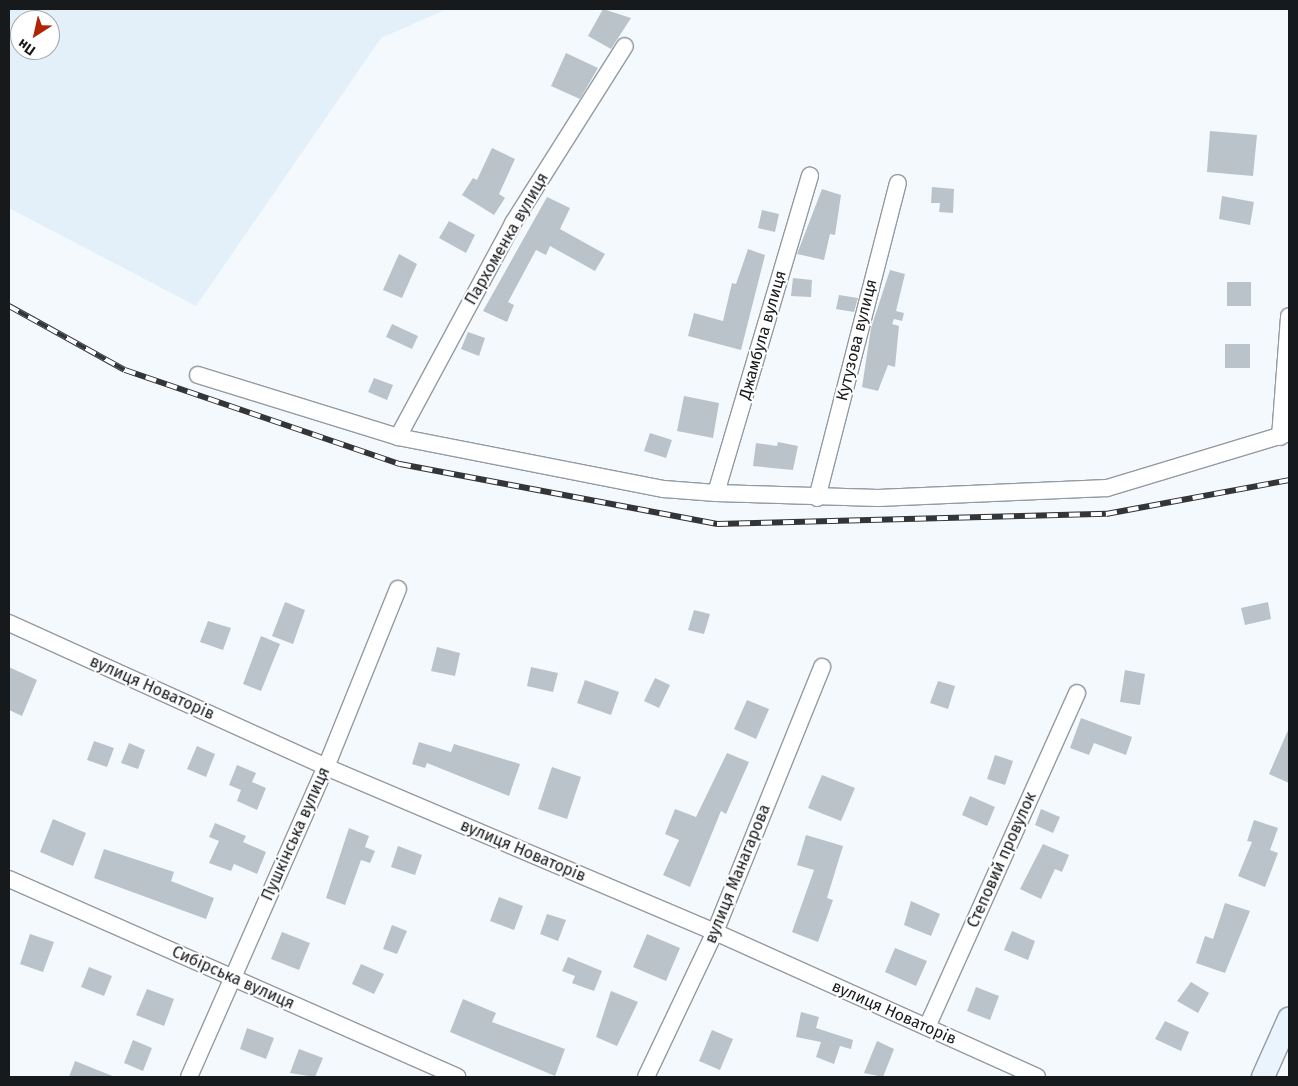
<!DOCTYPE html>
<html>
<head>
<meta charset="utf-8">
<style>
  body { margin:0 }
  #map { position:relative; width:1298px; height:1086px; overflow:hidden; background:#f4f9fe; font-family:"Fira Sans",sans-serif }
  div>[style] { position:absolute }
  [style*='--x'] { left:calc(var(--x)*1px); top:calc(var(--y)*1px); width:calc(var(--w)*1px); rotate:calc(var(--a)*1deg) }
  .built>* { inset:0; background:#e3eff9 }
  .building>* { inset:0; background:#bbc3ca }
  .roads { filter:drop-shadow(1px 0 #939ba2) drop-shadow(-1px 0 #939ba2) drop-shadow(0 1px #939ba2) drop-shadow(0 -1px #939ba2) }
  .street>* { height:16px; margin:-8px; padding:0 8px; transform-origin:8px; border-radius:8px; background:#fff }
  .secondary>* { height:22px; margin:-11px; padding:0 11px; transform-origin:11px; border-radius:11px; background:#eaf4fc }
  .rail>* { height:5.5px; margin-top:-2.75px; transform-origin:0; background:repeating-linear-gradient(90deg,#fff 0 11px,#333639 0 22px); box-sizing:border-box; border-block:1px solid #333639 }
  span { translate:-50% -50%; white-space:nowrap; text-align:center; line-height:1.15; -webkit-text-stroke:4px #fff; paint-order:stroke }
  .street-label { font-size:16px; color:#171a1d }
  .frame { position:absolute; inset:0; border:10px solid #171a1d; pointer-events:none }
  .north { position:absolute; left:10px; top:10px; width:50px; height:50px; box-sizing:border-box; background:#fff; border:1px solid #a2a3a5; border-radius:50%; rotate:215deg; font-size:14px; font-weight:700; line-height:20px; text-align:center; color:#171a1d }
  .north::after { content:''; display:block; margin:auto; width:18px; height:22px; background:#b02303; clip-path:polygon(50% 0,100% 100%,50% 72%,0 100%) }
</style>
</head>
<body>
<div id="map">
  <div class="built">
    <div style="clip-path:polygon(evenodd,9px 9px,447px 9px,381px 38px,196px 306px,9px 208px,9px 9px,20px 20px,50px 20px,50px 50px,20px 50px,20px 20px)"></div>
  </div>
  <div class="building">
    <div style="clip-path:polygon(603px 9px,631px 18px,611px 49px,588px 36px)"></div>
    <div style="clip-path:polygon(566px 53px,598px 68px,580px 99px,551px 86px)"></div>
    <div style="clip-path:polygon(1210px 131px,1257px 135px,1253px 176px,1207px 172px)"></div>
    <div style="clip-path:polygon(492px 148px,515px 159px,499px 194px,505px 198px,494px 215px,462px 195px,473px 178px,477px 180px)"></div>
    <div style="clip-path:polygon(932px 187px,954px 189px,953px 213px,939px 212px,940px 203px,931px 203px)"></div>
    <div style="clip-path:polygon(822px 189px,841px 195px,835px 235px,830px 234px,824px 260px,797px 254px)"></div>
    <div style="clip-path:polygon(1222px 196px,1254px 202px,1250px 225px,1219px 219px)"></div>
    <div style="clip-path:polygon(547px 197px,570px 208px,560px 229px,605px 254px,595px 271px,550px 246px,546px 255px,536px 250px,508px 302px,514px 305px,507px 322px,483px 311px)"></div>
    <div style="clip-path:polygon(762px 210px,779px 214px,775px 232px,758px 228px)"></div>
    <div style="clip-path:polygon(449px 221px,475px 235px,466px 253px,439px 238px)"></div>
    <div style="clip-path:polygon(748px 249px,765px 255px,741px 350px,688px 336px,694px 313px,723px 321px,732px 283px,736px 284px)"></div>
    <div style="clip-path:polygon(399px 254px,417px 264px,402px 298px,383px 290px)"></div>
    <div style="clip-path:polygon(890px 270px,905px 274px,896px 311px,904px 313px,902px 321px,894px 319px,892px 324px,899px 326px,895px 367px,888px 365px,878px 391px,862px 387px,871px 328px)"></div>
    <div style="clip-path:polygon(793px 278px,812px 280px,811px 297px,791px 296px)"></div>
    <div style="clip-path:polygon(1227px 282px,1251px 282px,1251px 306px,1227px 306px)"></div>
    <div style="clip-path:polygon(839px 295px,858px 298px,854px 312px,836px 309px)"></div>
    <div style="clip-path:polygon(392px 324px,418px 336px,412px 349px,386px 337px)"></div>
    <div style="clip-path:polygon(468px 332px,485px 338px,479px 356px,461px 349px)"></div>
    <div style="clip-path:polygon(1225px 344px,1250px 344px,1250px 368px,1225px 368px)"></div>
    <div style="clip-path:polygon(374px 378px,393px 385px,387px 400px,368px 392px)"></div>
    <div style="clip-path:polygon(684px 396px,719px 403px,713px 438px,677px 431px)"></div>
    <div style="clip-path:polygon(650px 433px,672px 440px,666px 458px,644px 451px)"></div>
    <div style="clip-path:polygon(778px 442px,798px 446px,793px 470px,753px 466px,756px 443px,777px 446px)"></div>
    <div style="clip-path:polygon(285px 602px,305px 610px,293px 644px,272px 636px)"></div>
    <div style="clip-path:polygon(1268px 602px,1271px 619px,1245px 625px,1241px 608px)"></div>
    <div style="clip-path:polygon(694px 610px,710px 614px,704px 634px,688px 630px)"></div>
    <div style="clip-path:polygon(208px 621px,231px 628px,223px 650px,200px 642px)"></div>
    <div style="clip-path:polygon(261px 636px,280px 644px,261px 691px,243px 684px)"></div>
    <div style="clip-path:polygon(437px 647px,460px 653px,455px 676px,431px 671px)"></div>
    <div style="clip-path:polygon(9px 667px,37px 680px,22px 716px,9px 710px)"></div>
    <div style="clip-path:polygon(531px 667px,558px 673px,553px 692px,527px 686px)"></div>
    <div style="clip-path:polygon(1125px 670px,1145px 674px,1140px 705px,1120px 702px)"></div>
    <div style="clip-path:polygon(655px 678px,670px 685px,659px 708px,644px 701px)"></div>
    <div style="clip-path:polygon(585px 680px,619px 692px,611px 715px,577px 703px)"></div>
    <div style="clip-path:polygon(938px 681px,955px 686px,948px 709px,930px 703px)"></div>
    <div style="clip-path:polygon(747px 700px,769px 709px,756px 739px,734px 729px)"></div>
    <div style="clip-path:polygon(1081px 718px,1132px 737px,1126px 755px,1094px 743px,1089px 755px,1070px 748px)"></div>
    <div style="clip-path:polygon(1289px 728px,1289px 783px,1269px 774px)"></div>
    <div style="clip-path:polygon(94px 741px,114px 748px,107px 767px,87px 760px)"></div>
    <div style="clip-path:polygon(419px 742px,451px 752px,454px 744px,520px 764px,509px 796px,427px 763px,425px 768px,412px 764px)"></div>
    <div style="clip-path:polygon(129px 743px,145px 750px,138px 769px,121px 763px)"></div>
    <div style="clip-path:polygon(197px 746px,215px 754px,206px 777px,187px 769px)"></div>
    <div style="clip-path:polygon(727px 753px,749px 762px,726px 814px,721px 811px,690px 887px,663px 875px,679px 840px,665px 834px,675px 809px,696px 817px)"></div>
    <div style="clip-path:polygon(995px 755px,1013px 761px,1005px 785px,987px 779px)"></div>
    <div style="clip-path:polygon(237px 765px,256px 773px,252px 782px,266px 788px,257px 810px,237px 801px,241px 790px,229px 785px)"></div>
    <div style="clip-path:polygon(552px 767px,581px 777px,567px 819px,538px 809px)"></div>
    <div style="clip-path:polygon(822px 775px,855px 788px,841px 821px,808px 808px)"></div>
    <div style="clip-path:polygon(970px 796px,995px 807px,987px 826px,962px 815px)"></div>
    <div style="clip-path:polygon(1041px 809px,1060px 817px,1053px 833px,1035px 825px)"></div>
    <div style="clip-path:polygon(53px 819px,86px 833px,73px 866px,40px 852px)"></div>
    <div style="clip-path:polygon(1254px 820px,1278px 828px,1270px 850px,1278px 853px,1265px 887px,1238px 876px,1252px 842px,1247px 841px)"></div>
    <div style="clip-path:polygon(215px 823px,246px 836px,243px 842px,266px 852px,257px 874px,234px 864px,231px 871px,209px 863px,219px 841px,209px 837px)"></div>
    <div style="clip-path:polygon(349px 828px,369px 836px,365px 847px,375px 851px,370px 863px,361px 860px,345px 905px,326px 898px)"></div>
    <div style="clip-path:polygon(806px 835px,843px 846px,827px 898px,833px 900px,818px 942px,792px 932px,814px 870px,797px 865px)"></div>
    <div style="clip-path:polygon(1043px 844px,1069px 855px,1062px 872px,1055px 869px,1041px 899px,1020px 889px)"></div>
    <div style="clip-path:polygon(398px 846px,422px 855px,415px 875px,391px 867px)"></div>
    <div style="clip-path:polygon(104px 849px,174px 872px,171px 881px,214px 898px,206px 919px,94px 878px)"></div>
    <div style="clip-path:polygon(499px 897px,523px 906px,514px 930px,490px 921px)"></div>
    <div style="clip-path:polygon(911px 901px,940px 914px,931px 936px,904px 925px)"></div>
    <div style="clip-path:polygon(1225px 903px,1250px 911px,1225px 973px,1196px 963px,1205px 936px,1213px 939px)"></div>
    <div style="clip-path:polygon(547px 914px,566px 920px,558px 941px,540px 934px)"></div>
    <div style="clip-path:polygon(392px 925px,407px 931px,397px 954px,383px 949px)"></div>
    <div style="clip-path:polygon(1012px 931px,1035px 941px,1028px 960px,1004px 950px)"></div>
    <div style="clip-path:polygon(282px 932px,310px 943px,299px 970px,271px 959px)"></div>
    <div style="clip-path:polygon(30px 934px,54px 942px,43px 972px,20px 964px)"></div>
    <div style="clip-path:polygon(647px 934px,680px 948px,666px 981px,633px 967px)"></div>
    <div style="clip-path:polygon(895px 948px,927px 961px,916px 986px,885px 972px)"></div>
    <div style="clip-path:polygon(568px 957px,602px 971px,594px 991px,572px 983px,575px 976px,562px 971px)"></div>
    <div style="clip-path:polygon(361px 964px,384px 974px,374px 994px,352px 984px)"></div>
    <div style="clip-path:polygon(89px 967px,112px 976px,104px 996px,81px 987px)"></div>
    <div style="clip-path:polygon(1191px 982px,1209px 993px,1198px 1013px,1177px 1001px)"></div>
    <div style="clip-path:polygon(976px 987px,999px 996px,990px 1020px,967px 1011px)"></div>
    <div style="clip-path:polygon(147px 989px,174px 999px,164px 1026px,136px 1015px)"></div>
    <div style="clip-path:polygon(611px 991px,638px 1002px,617px 1046px,596px 1037px)"></div>
    <div style="clip-path:polygon(463px 999px,496px 1013px,492px 1022px,565px 1049px,555px 1076px,450px 1032px)"></div>
    <div style="clip-path:polygon(801px 1012px,819px 1017px,816px 1028px,853px 1040px,851px 1049px,840px 1046px,834px 1064px,816px 1057px,821px 1042px,796px 1037px)"></div>
    <div style="clip-path:polygon(1165px 1021px,1189px 1032px,1181px 1051px,1155px 1039px)"></div>
    <div style="clip-path:polygon(247px 1028px,274px 1038px,266px 1059px,240px 1049px)"></div>
    <div style="clip-path:polygon(712px 1030px,733px 1039px,720px 1070px,699px 1061px)"></div>
    <div style="clip-path:polygon(133px 1040px,152px 1048px,143px 1071px,124px 1063px)"></div>
    <div style="clip-path:polygon(877px 1041px,894px 1049px,883px 1077px,864px 1073px)"></div>
    <div style="clip-path:polygon(299px 1049px,323px 1058px,315px 1077px,290px 1073px)"></div>
    <div style="clip-path:polygon(75px 1061px,115px 1077px,69px 1077px)"></div>
  </div>
  <div class="roads">
    <div class="street">
      <div style="--x:198;--y:375;--w:209;--a:17.2"></div>
      <div style="--x:398;--y:437;--w:271;--a:11.1"></div>
      <div style="--x:664;--y:489;--w:52;--a:4.4"></div>
      <div style="--x:716;--y:493;--w:162;--a:1.8"></div>
      <div style="--x:878;--y:498;--w:229;--a:-2.5"></div>
      <div style="--x:1107;--y:488;--w:190;--a:-16.8"></div>
      <div style="--x:398;--y:437;--w:243;--a:-61.7"></div>
      <div style="--x:513;--y:223;--w:209;--a:-57.7"></div>
      <div style="--x:1280;--y:437;--w:121;--a:-85.7"></div>
      <div style="--x:716;--y:493;--w:331;--a:-73.5"></div>
      <div style="--x:817;--y:498;--w:325;--a:-75.6"></div>
      <div style="--x:9;--y:623;--w:348;--a:24.4"></div>
      <div style="--x:326;--y:767;--w:423;--a:23"></div>
      <div style="--x:715;--y:932;--w:353;--a:24.2"></div>
      <div style="--x:9;--y:879;--w:490;--a:23.8"></div>
      <div style="--x:927;--y:1027;--w:366;--a:-65.8"></div>
      <div style="--x:189;--y:1077;--w:339;--a:-66.2"></div>
      <div style="--x:326;--y:767;--w:192;--a:-68"></div>
      <div style="--x:646;--y:1077;--w:161;--a:-64.6"></div>
      <div style="--x:715;--y:932;--w:286;--a:-68"></div>
    </div>
    <div class="secondary">
      <div style="--x:1263;--y:1077;--w:64;--a:-65.9"></div>
    </div>
  </div>
  <div class="rail">
    <div style="--x:9;--y:306;--w:132;--a:28.9"></div>
    <div style="--x:125;--y:370;--w:291;--a:18.9"></div>
    <div style="--x:400;--y:464;--w:323;--a:10.7"></div>
    <div style="--x:717;--y:524;--w:389;--a:-1.5"></div>
    <div style="--x:1106;--y:514;--w:186;--a:-10.5"></div>
  </div>
  <div class="street-label">
    <span style="left:507px;top:239px;rotate:-60deg">Пархоменка вулиця</span>
    <span style="left:763px;top:335px;rotate:-74deg">Джамбула вулиця</span>
    <span style="left:857px;top:340px;rotate:-76deg">Кутузова вулиця</span>
    <span style="left:152px;top:688px;rotate:24deg">вулиця Новаторів</span>
    <span style="left:296px;top:834px;rotate:-66deg">Пушкінська вулиця</span>
    <span style="left:523px;top:851px;rotate:23deg">вулиця Новаторів</span>
    <span style="left:1002px;top:860px;rotate:-66deg">Степовий провулок</span>
    <span style="left:738px;top:874px;rotate:-68deg">вулиця Манагарова</span>
    <span style="left:233px;top:978px;rotate:24deg">Сибірська вулиця</span>
    <span style="left:894px;top:1013px;rotate:24deg">вулиця Новаторів</span>
  </div>
  <div class="frame"></div>
  <div class="north">Пн</div>
</div>
</body>
</html>
